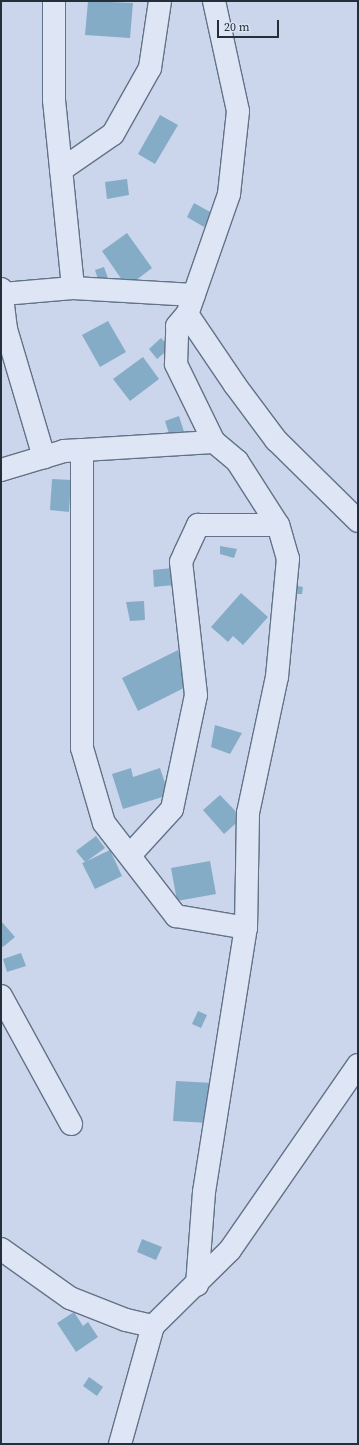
<!DOCTYPE html>
<html>
<head>
<meta charset="utf-8">
<style>
  body { margin:0 }
  #map { position:relative; width:359px; height:1445px; overflow:hidden; background:#cbd5eb; font-family:"Source Serif 4",serif }
  div>[style] { position:absolute }
  [style*='--x'] { left:calc(var(--x)*1px); top:calc(var(--y)*1px); width:calc(var(--w)*1px); rotate:calc(var(--a)*1deg) }
  .building>* { inset:0; background:#85acc6 }
  .roads { filter:drop-shadow(1px 0 #617387) drop-shadow(-1px 0 #617387) drop-shadow(0 1px #617387) drop-shadow(0 -1px #617387) }
  .street>* { height:22px; margin:-11px; padding:0 11px; transform-origin:11px; border-radius:11px; background:#dee6f6 }
  span { translate:-50% -50%; white-space:nowrap; text-align:center; line-height:1.15; -webkit-text-stroke:3px #dae2f3; paint-order:stroke }
  .frame { position:absolute; inset:0; border:2px solid #232f39; pointer-events:none }
  .scale { position:absolute; left:217px; top:20px; width:62px; height:18px; box-sizing:border-box; border:2px solid #232f39; border-top:0; padding-left:5px; font-size:12px; line-height:14px; white-space:nowrap; color:#232f39; -webkit-text-stroke:3px #dae2f3; paint-order:stroke }
</style>
</head>
<body>
<div id="map">
  <div class="building">
    <div style="clip-path:polygon(88px 1px,133px 3px,130px 38px,85px 35px)"></div>
    <div style="clip-path:polygon(160px 115px,178px 125px,155px 164px,138px 154px)"></div>
    <div style="clip-path:polygon(127px 179px,129px 195px,107px 199px,105px 182px)"></div>
    <div style="clip-path:polygon(194px 203px,212px 213px,204px 227px,187px 217px)"></div>
    <div style="clip-path:polygon(127px 233px,152px 268px,127px 287px,102px 251px)"></div>
    <div style="clip-path:polygon(104px 267px,109px 281px,100px 285px,95px 270px)"></div>
    <div style="clip-path:polygon(108px 321px,126px 352px,100px 367px,82px 335px)"></div>
    <div style="clip-path:polygon(161px 338px,170px 348px,157px 359px,149px 349px)"></div>
    <div style="clip-path:polygon(143px 357px,159px 379px,130px 401px,113px 379px)"></div>
    <div style="clip-path:polygon(179px 416px,185px 435px,171px 440px,165px 421px)"></div>
    <div style="clip-path:polygon(52px 479px,71px 480px,69px 512px,50px 510px)"></div>
    <div style="clip-path:polygon(220px 546px,237px 549px,234px 558px,220px 554px)"></div>
    <div style="clip-path:polygon(172px 568px,173px 585px,154px 587px,153px 570px)"></div>
    <div style="clip-path:polygon(292px 585px,303px 587px,302px 594px,293px 594px)"></div>
    <div style="clip-path:polygon(241px 593px,268px 617px,243px 645px,233px 636px,228px 642px,211px 627px)"></div>
    <div style="clip-path:polygon(144px 601px,145px 620px,130px 621px,126px 602px)"></div>
    <div style="clip-path:polygon(178px 650px,190px 675px,182px 679px,186px 687px,138px 711px,122px 678px)"></div>
    <div style="clip-path:polygon(215px 725px,242px 733px,230px 754px,211px 747px)"></div>
    <div style="clip-path:polygon(131px 768px,133px 777px,160px 768px,169px 795px,123px 809px,112px 774px)"></div>
    <div style="clip-path:polygon(220px 795px,242px 818px,224px 834px,203px 810px)"></div>
    <div style="clip-path:polygon(96px 836px,105px 848px,87px 861px,110px 850px,122px 876px,95px 889px,82px 863px,85px 862px,76px 851px)"></div>
    <div style="clip-path:polygon(210px 861px,216px 894px,177px 901px,171px 868px)"></div>
    <div style="clip-path:polygon(1px 921px,15px 937px,3px 947px,1px 945px)"></div>
    <div style="clip-path:polygon(21px 953px,26px 966px,7px 972px,3px 959px)"></div>
    <div style="clip-path:polygon(198px 1011px,207px 1015px,201px 1028px,192px 1024px)"></div>
    <div style="clip-path:polygon(176px 1081px,213px 1083px,210px 1123px,173px 1121px)"></div>
    <div style="clip-path:polygon(142px 1239px,162px 1247px,156px 1260px,137px 1252px)"></div>
    <div style="clip-path:polygon(74px 1312px,83px 1326px,88px 1322px,98px 1337px,76px 1352px,57px 1323px)"></div>
    <div style="clip-path:polygon(89px 1377px,103px 1387px,97px 1396px,83px 1386px)"></div>
  </div>
  <div class="roads">
    <div class="street">
      <div style="--x:54;--y:1;--w:99;--a:90"></div>
      <div style="--x:54;--y:100;--w:189;--a:84.2"></div>
      <div style="--x:73;--y:288;--w:121;--a:3.3"></div>
      <div style="--x:61;--y:170;--w:63;--a:-34.7"></div>
      <div style="--x:113;--y:134;--w:76;--a:-60.7"></div>
      <div style="--x:150;--y:68;--w:68;--a:-81.5"></div>
      <div style="--x:1;--y:289;--w:40;--a:82.9"></div>
      <div style="--x:6;--y:329;--w:134;--a:73.5"></div>
      <div style="--x:3;--y:294;--w:70;--a:-4.9"></div>
      <div style="--x:189;--y:309;--w:122;--a:-70.8"></div>
      <div style="--x:229;--y:194;--w:83;--a:-83.8"></div>
      <div style="--x:238;--y:111;--w:113;--a:-102.3"></div>
      <div style="--x:214;--y:442;--w:132;--a:176.5"></div>
      <div style="--x:82;--y:450;--w:298;--a:90"></div>
      <div style="--x:82;--y:748;--w:78;--a:73.7"></div>
      <div style="--x:104;--y:823;--w:118;--a:52.3"></div>
      <div style="--x:176;--y:916;--w:71;--a:9.7"></div>
      <div style="--x:1;--y:470;--w:66;--a:-16.8"></div>
      <div style="--x:64;--y:451;--w:18;--a:-3"></div>
      <div style="--x:130;--y:855;--w:62;--a:-47.6"></div>
      <div style="--x:172;--y:809;--w:116;--a:-78.1"></div>
      <div style="--x:196;--y:695;--w:134;--a:-96.4"></div>
      <div style="--x:181;--y:562;--w:10;--a:-66"></div>
      <div style="--x:185;--y:553;--w:31;--a:-65"></div>
      <div style="--x:198;--y:525;--w:80;--a:0"></div>
      <div style="--x:1;--y:996;--w:146;--a:61.3"></div>
      <div style="--x:1;--y:1249;--w:85;--a:35.4"></div>
      <div style="--x:70;--y:1298;--w:60;--a:21.4"></div>
      <div style="--x:126;--y:1320;--w:28;--a:13"></div>
      <div style="--x:153;--y:1326;--w:108;--a:-44.6"></div>
      <div style="--x:230;--y:1250;--w:225;--a:-55.3"></div>
      <div style="--x:197;--y:1285;--w:93;--a:-85.7"></div>
      <div style="--x:204;--y:1192;--w:267;--a:-81"></div>
      <div style="--x:246;--y:928;--w:115;--a:-89"></div>
      <div style="--x:248;--y:813;--w:139;--a:-78"></div>
      <div style="--x:277;--y:677;--w:119;--a:-84.7"></div>
      <div style="--x:288;--y:559;--w:35;--a:-106"></div>
      <div style="--x:278;--y:525;--w:76;--a:-122.6"></div>
      <div style="--x:237;--y:461;--w:30;--a:-140"></div>
      <div style="--x:214;--y:442;--w:87;--a:-116"></div>
      <div style="--x:176;--y:364;--w:38;--a:-88"></div>
      <div style="--x:177;--y:326;--w:16;--a:-50"></div>
      <div style="--x:187;--y:314;--w:86;--a:55.9"></div>
      <div style="--x:235;--y:385;--w:69;--a:53.3"></div>
      <div style="--x:276;--y:440;--w:115;--a:44.6"></div>
      <div style="--x:120;--y:1444;--w:123;--a:-74.4"></div>
    </div>
  </div>
  <div class="frame"></div>
  <div class="scale">20 m</div>
</div>
</body>
</html>
